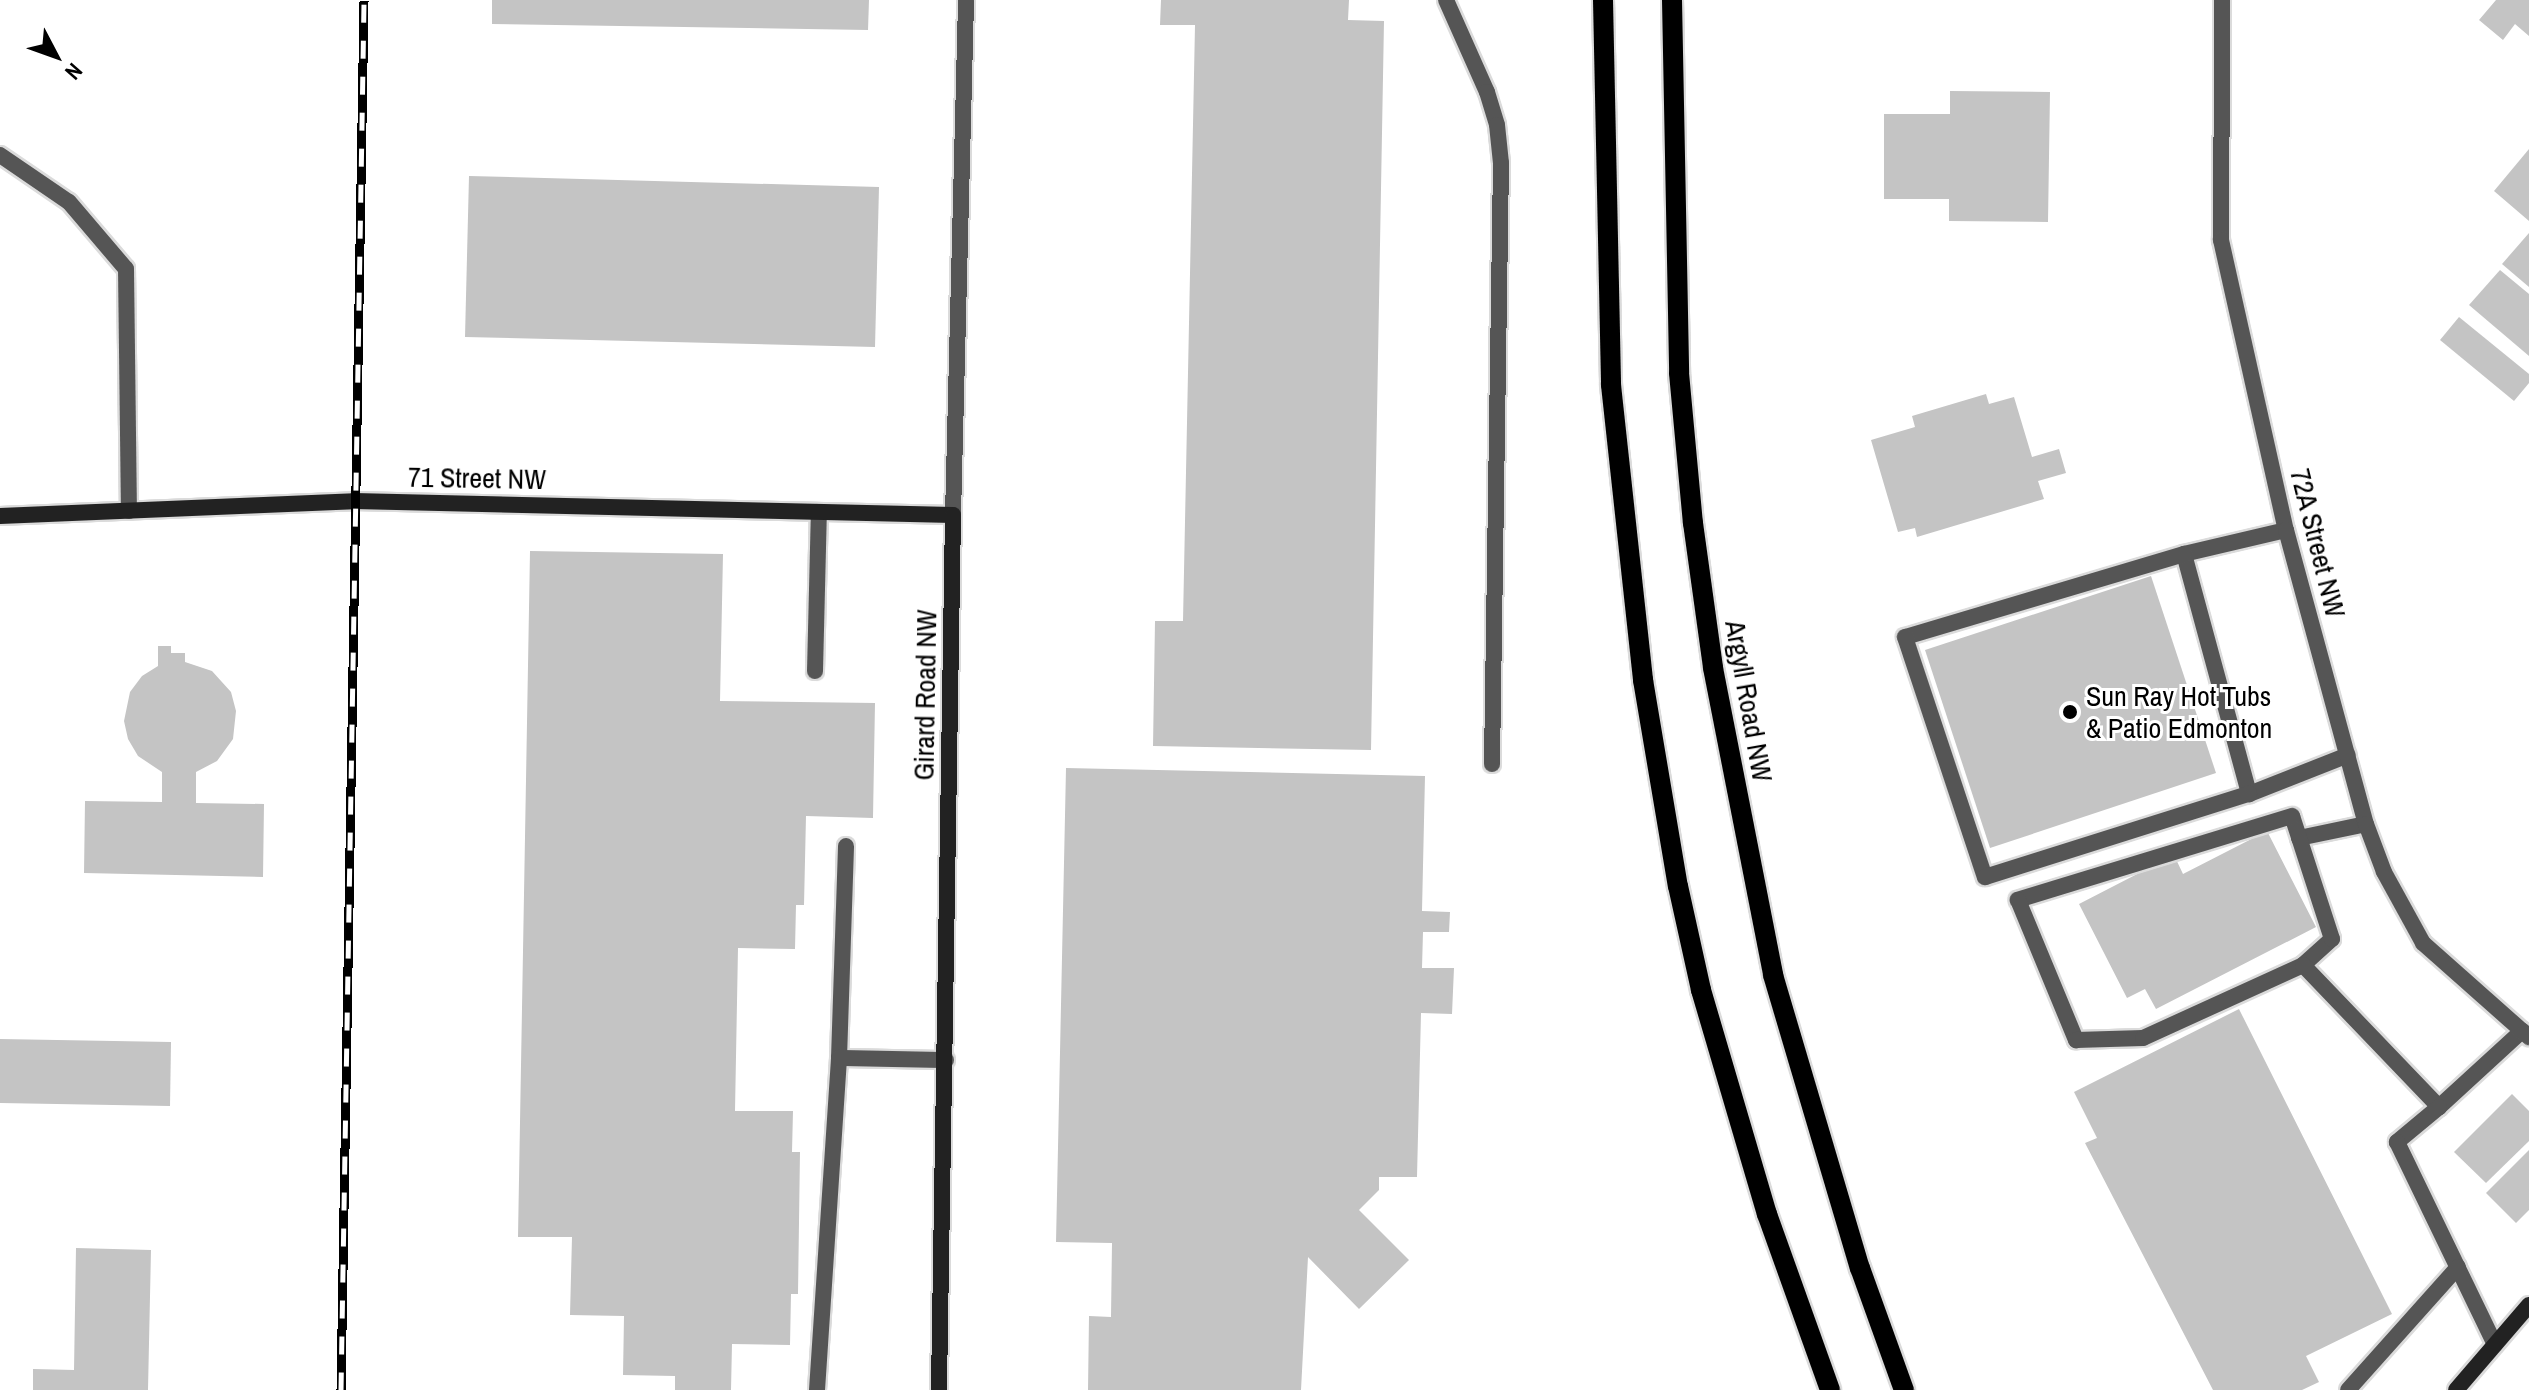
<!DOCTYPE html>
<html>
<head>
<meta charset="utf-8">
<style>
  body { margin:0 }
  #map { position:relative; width:2529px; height:1390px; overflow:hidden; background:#fff; font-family:"Archivo Narrow",sans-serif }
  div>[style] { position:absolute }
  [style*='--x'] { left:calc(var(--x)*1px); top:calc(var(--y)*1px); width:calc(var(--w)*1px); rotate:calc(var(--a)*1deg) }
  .building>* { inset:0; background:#c4c4c4 }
  .roads { filter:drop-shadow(2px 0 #dbdbdb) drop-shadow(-2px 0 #dbdbdb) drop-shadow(0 2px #dbdbdb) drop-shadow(0 -2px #dbdbdb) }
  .lane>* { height:16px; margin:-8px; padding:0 8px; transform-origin:8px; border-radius:8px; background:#555 }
  .street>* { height:16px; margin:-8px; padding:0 8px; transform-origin:8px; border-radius:8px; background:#555 }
  .secondary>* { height:16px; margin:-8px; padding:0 8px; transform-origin:8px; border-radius:8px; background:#222 }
  .primary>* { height:20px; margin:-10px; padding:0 10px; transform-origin:10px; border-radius:10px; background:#000 }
  .rail>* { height:9px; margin-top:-4.5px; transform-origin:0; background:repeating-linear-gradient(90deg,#fff 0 18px,#000 0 36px); box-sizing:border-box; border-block:2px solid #000 }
  .dots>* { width:22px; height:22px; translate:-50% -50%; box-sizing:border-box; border:4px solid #fff; border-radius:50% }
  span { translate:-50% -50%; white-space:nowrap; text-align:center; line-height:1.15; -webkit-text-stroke:6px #fff; paint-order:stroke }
  .street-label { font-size:28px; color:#000 }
  .poi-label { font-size:28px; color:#000 }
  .left { translate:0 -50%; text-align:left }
  .north { position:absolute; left:16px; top:16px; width:80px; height:80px; -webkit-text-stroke:6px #fff; paint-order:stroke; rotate:131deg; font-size:22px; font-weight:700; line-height:32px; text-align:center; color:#000 }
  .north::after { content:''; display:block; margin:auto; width:28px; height:36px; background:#000; clip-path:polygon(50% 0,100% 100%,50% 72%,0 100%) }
</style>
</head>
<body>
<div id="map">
  <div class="building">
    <div style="clip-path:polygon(492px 0,869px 0,868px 30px,492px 24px)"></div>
    <div style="clip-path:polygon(1161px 0,1349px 0,1348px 20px,1384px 21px,1371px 750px,1153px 746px,1155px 621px,1183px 621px,1195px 25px,1160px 25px)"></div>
    <div style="clip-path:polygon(2496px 0,2529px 0,2529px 36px,2515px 24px,2503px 40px,2479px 20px)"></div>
    <div style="clip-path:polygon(1950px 91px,2050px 92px,2048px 222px,1949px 221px,1949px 199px,1884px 199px,1884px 114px,1950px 114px)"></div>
    <div style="clip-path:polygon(2529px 149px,2529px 221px,2494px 191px)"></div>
    <div style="clip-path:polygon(469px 176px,879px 187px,875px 347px,465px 337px)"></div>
    <div style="clip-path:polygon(2529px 233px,2529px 287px,2502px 264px)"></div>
    <div style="clip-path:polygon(2500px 270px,2529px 294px,2529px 356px,2469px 305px)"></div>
    <div style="clip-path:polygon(2459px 317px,2529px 374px,2529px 383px,2514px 401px,2440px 340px)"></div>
    <div style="clip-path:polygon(1986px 394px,1989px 404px,2014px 397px,2032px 457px,2059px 449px,2066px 473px,2038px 481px,2044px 499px,1917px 537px,1915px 528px,1898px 532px,1871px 440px,1915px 427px,1912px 416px)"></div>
    <div style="clip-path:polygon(530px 551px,723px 554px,720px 701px,875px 703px,873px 818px,806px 816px,804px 905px,796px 905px,795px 949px,738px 948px,735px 1111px,793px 1111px,792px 1152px,800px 1152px,798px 1294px,791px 1294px,790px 1345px,732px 1344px,731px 1390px,675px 1390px,675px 1376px,623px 1375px,624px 1316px,570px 1315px,572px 1237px,518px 1237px)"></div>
    <div style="clip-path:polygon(2151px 576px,2216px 773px,1990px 848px,1925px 650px)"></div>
    <div style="clip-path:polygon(158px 646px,171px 646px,171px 653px,185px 653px,185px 662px,212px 671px,231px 692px,236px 711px,233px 739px,217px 761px,196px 772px,196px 803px,264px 804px,263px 877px,84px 873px,85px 801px,162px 802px,162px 772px,138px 756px,128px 739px,124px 721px,130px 692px,142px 676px,158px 666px)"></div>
    <div style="clip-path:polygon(1066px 768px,1425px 776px,1422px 911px,1450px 912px,1449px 932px,1423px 932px,1422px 968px,1454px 968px,1452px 1014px,1421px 1013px,1417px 1177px,1379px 1177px,1379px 1190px,1359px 1210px,1409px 1260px,1359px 1309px,1308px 1257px,1301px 1390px,1088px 1390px,1089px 1316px,1111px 1317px,1112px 1243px,1056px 1242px)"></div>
    <div style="clip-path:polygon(2267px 831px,2316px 927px,2156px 1009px,2145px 989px,2127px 998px,2079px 904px,2174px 855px,2183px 874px)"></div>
    <div style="clip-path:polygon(2239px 1009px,2392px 1314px,2306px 1356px,2319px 1382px,2302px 1390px,2213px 1390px,2085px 1143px,2097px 1138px,2074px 1092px)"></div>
    <div style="clip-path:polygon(0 1039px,171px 1042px,170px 1106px,0 1103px)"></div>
    <div style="clip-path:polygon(2512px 1094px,2529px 1111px,2529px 1141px,2486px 1183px,2454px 1152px)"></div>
    <div style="clip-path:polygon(2529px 1150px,2529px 1210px,2516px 1223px,2486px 1193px)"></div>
    <div style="clip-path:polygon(76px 1248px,151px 1250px,148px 1390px,33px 1390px,33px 1369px,74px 1370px)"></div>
  </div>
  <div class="roads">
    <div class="lane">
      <div style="--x:0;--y:155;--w:83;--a:34.3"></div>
      <div style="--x:69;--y:202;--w:88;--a:49.6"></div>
      <div style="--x:126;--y:269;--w:242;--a:89.3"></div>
      <div style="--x:2286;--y:530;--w:105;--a:166.8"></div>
      <div style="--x:2184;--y:554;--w:249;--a:74.8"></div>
      <div style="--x:2249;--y:794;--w:106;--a:-21.5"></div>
      <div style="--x:2184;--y:554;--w:291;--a:163.4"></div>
      <div style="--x:1905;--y:637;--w:253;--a:71.6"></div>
      <div style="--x:1985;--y:877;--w:277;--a:-17.5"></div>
      <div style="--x:815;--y:671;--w:159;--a:-88.6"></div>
      <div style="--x:2299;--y:838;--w:68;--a:-11.8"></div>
      <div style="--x:2303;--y:965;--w:39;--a:-42"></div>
      <div style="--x:2332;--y:939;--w:129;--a:-108"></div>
      <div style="--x:2292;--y:816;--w:287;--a:163"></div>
      <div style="--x:2018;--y:900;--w:152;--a:67.5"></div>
      <div style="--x:2076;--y:1040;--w:67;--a:-1.7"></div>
      <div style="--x:2143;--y:1038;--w:176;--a:-24.5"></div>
      <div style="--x:2303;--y:965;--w:197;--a:46.2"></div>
      <div style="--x:2439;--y:1107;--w:113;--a:-42.5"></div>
      <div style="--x:839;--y:1058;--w:212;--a:-88.1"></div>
      <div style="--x:2439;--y:1107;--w:55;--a:140.2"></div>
      <div style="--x:2397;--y:1142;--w:225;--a:64.2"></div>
      <div style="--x:817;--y:1390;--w:333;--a:-86.2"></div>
      <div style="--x:839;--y:1058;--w:107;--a:1.1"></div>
      <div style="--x:2348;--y:1390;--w:165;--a:-48.2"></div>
    </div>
    <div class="street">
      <div style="--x:1446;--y:0;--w:101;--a:66"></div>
      <div style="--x:1487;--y:92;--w:34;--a:73"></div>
      <div style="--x:1497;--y:125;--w:38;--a:84"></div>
      <div style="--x:1501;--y:163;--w:601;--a:90.86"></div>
      <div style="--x:2222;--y:0;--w:240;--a:90.2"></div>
      <div style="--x:2221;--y:240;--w:297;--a:77.4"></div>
      <div style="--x:2286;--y:530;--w:305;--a:74.8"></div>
      <div style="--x:2366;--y:824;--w:51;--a:69.4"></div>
      <div style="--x:2384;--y:872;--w:81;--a:61.2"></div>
      <div style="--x:2423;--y:943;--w:142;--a:41.6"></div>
      <div style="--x:953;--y:515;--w:515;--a:-88.55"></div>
    </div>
    <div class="secondary">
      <div style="--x:0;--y:516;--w:354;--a:-2.4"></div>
      <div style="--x:354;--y:501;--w:599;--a:1.34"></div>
      <div style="--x:953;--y:515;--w:875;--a:90.92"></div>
      <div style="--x:2456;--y:1390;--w:112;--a:-49.3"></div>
    </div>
    <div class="primary">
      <div style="--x:1603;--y:0;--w:385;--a:88.8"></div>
      <div style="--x:1611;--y:385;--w:297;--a:83.8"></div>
      <div style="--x:1643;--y:680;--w:209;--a:80.4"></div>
      <div style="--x:1678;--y:886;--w:107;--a:77.5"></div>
      <div style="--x:1701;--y:990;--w:234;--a:73.6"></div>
      <div style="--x:1767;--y:1214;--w:187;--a:70.3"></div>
      <div style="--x:1672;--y:0;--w:373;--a:88.9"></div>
      <div style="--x:1679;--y:373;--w:151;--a:84.7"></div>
      <div style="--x:1693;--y:523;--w:146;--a:82.1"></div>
      <div style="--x:1713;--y:668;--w:313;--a:78.9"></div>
      <div style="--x:1773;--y:975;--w:306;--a:73.5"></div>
      <div style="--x:1860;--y:1268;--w:130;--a:70.2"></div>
    </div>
  </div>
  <div class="rail">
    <div style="--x:341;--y:1390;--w:1390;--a:-89.05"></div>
  </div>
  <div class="dots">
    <div style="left:2070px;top:712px;background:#000"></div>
  </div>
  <div class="street-label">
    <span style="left:477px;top:478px;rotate:1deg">71 Street NW</span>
    <span style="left:2318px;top:543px;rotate:76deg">72A Street NW</span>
    <span style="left:925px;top:695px;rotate:-89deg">Girard Road NW</span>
    <span style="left:1749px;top:701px;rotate:80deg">Argyll Road NW</span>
  </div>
  <div class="poi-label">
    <span class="left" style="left:2086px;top:712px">Sun Ray Hot Tubs<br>&amp; Patio Edmonton</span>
  </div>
  <div class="north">N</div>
</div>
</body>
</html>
